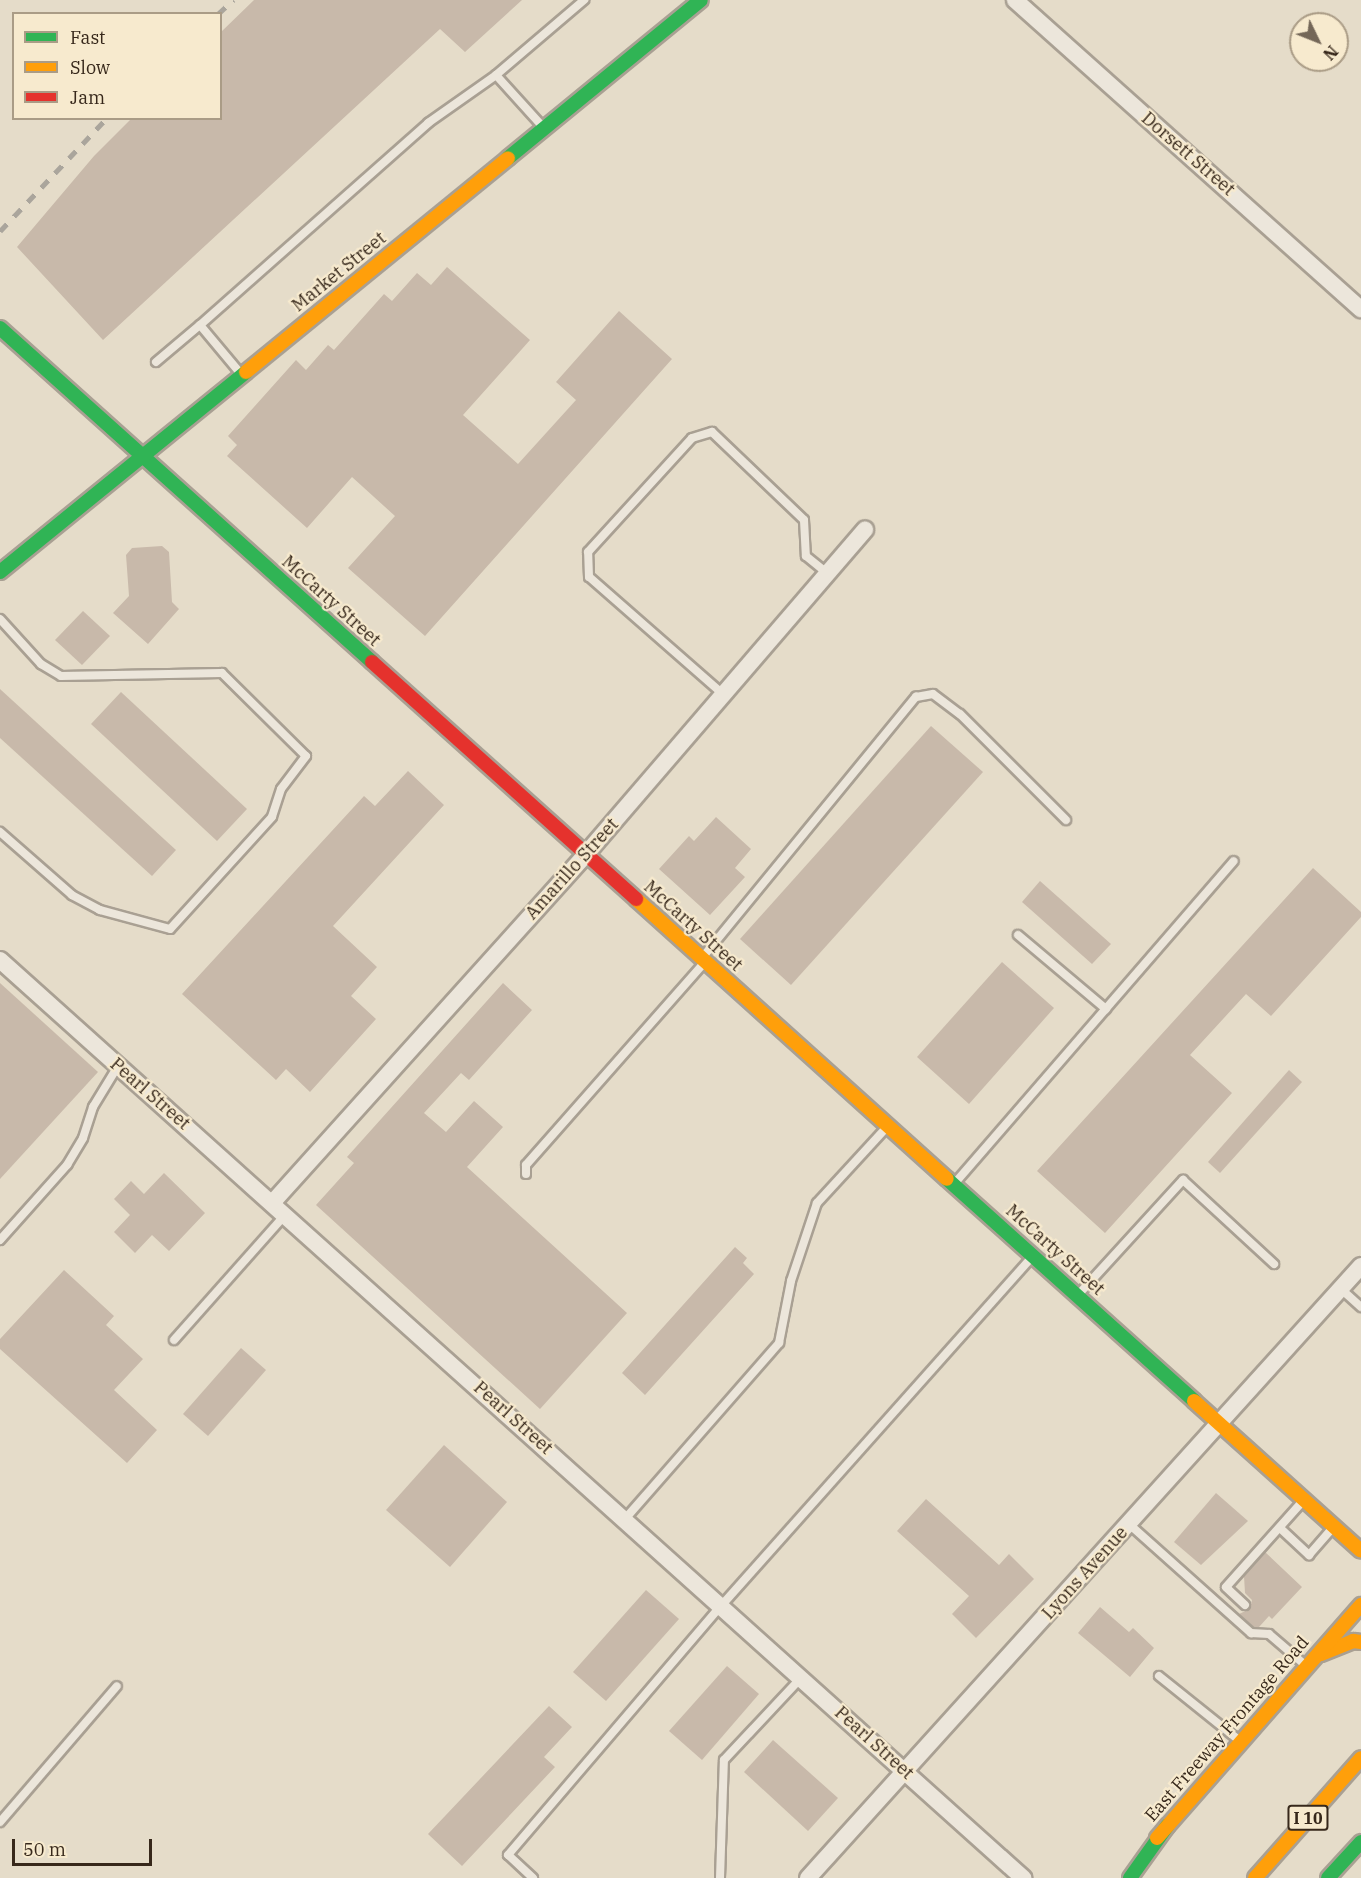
<!DOCTYPE html>
<html>
<head>
<meta charset="utf-8">
<style>
  body { margin:0 }
  #map { position:relative; width:1361px; height:1878px; overflow:hidden; background:#e5dcc9; font-family:"IBM Plex Serif",serif }
  div>[style] { position:absolute }
  [style*='--x'] { left:calc(var(--x)*1px); top:calc(var(--y)*1px); width:calc(var(--w)*1px); rotate:calc(var(--a)*1deg) }
  .building>* { inset:0; background:#c8b9aa }
  .roads { filter:drop-shadow(2px 0 #a9a093) drop-shadow(-2px 0 #a9a093) drop-shadow(0 2px #a9a093) drop-shadow(0 -2px #a9a093) }
  .lane>* { height:8px; margin:-4px; padding:0 4px; transform-origin:4px; border-radius:4px; background:#ece6db }
  .street>* { height:16px; margin:-8px; padding:0 8px; transform-origin:8px; border-radius:8px; background:#ece6db }
  .fast>* { height:14px; margin:-7px; padding:0 7px; transform-origin:7px; border-radius:7px; background:#30b455 }
  .slow>* { height:14px; margin:-7px; padding:0 7px; transform-origin:7px; border-radius:7px; background:#ff9f0a }
  .jam>* { height:14px; margin:-7px; padding:0 7px; transform-origin:7px; border-radius:7px; background:#e5322d }
  .rail>* { height:4.5px; margin-top:-2.25px; transform-origin:0; background:repeating-linear-gradient(90deg,#aaa59c 0 10px,transparent 0 20px) }
  span { translate:-50% -50%; white-space:nowrap; text-align:center; line-height:1.15; -webkit-text-stroke:4.5px #f7eace; paint-order:stroke }
  .shield-label span { padding:2px 4px; background:#f7eace; border:2px solid; border-radius:4px; -webkit-text-stroke-width:0 }
  .shield-label { font-size:16px; color:#37281b; font-weight:700 }
  .street-label { font-size:18px; color:#37281b }
  .legend { position:absolute; left:12px; top:12px; width:210px; height:108px; box-sizing:border-box; background:#f7eace; border:2px solid #aa9c86; margin:0; padding:8px 10px; list-style:none; font-size:18px; color:#37281b }
  .legend li { display:flex; align-items:center; gap:12px; height:30px }
  .legend b { width:30px; border:2px solid #aa9c86 }
  .north { position:absolute; left:1289px; top:12px; width:60px; height:60px; box-sizing:border-box; background:#f7eace; border:2px solid #aa9c86; border-radius:50%; rotate:133deg; font-size:16px; font-weight:700; line-height:24px; text-align:center; color:#37281b }
  .north::after { content:''; display:block; margin:auto; width:21px; height:27px; background:#746758; clip-path:polygon(50% 0,100% 100%,50% 72%,0 100%) }
  .scale { position:absolute; left:12px; top:1839px; width:140px; height:27px; box-sizing:border-box; border:3px solid #37281b; border-top:0; padding-left:8px; font-size:18px; line-height:21px; white-space:nowrap; color:#37281b; -webkit-text-stroke:4px #f7eace; paint-order:stroke }
</style>
</head>
<body>
<div id="map">
  <div class="building">
    <div style="clip-path:polygon(254px 0,522px 0,465px 52px,440px 29px,103px 340px,17px 247px,94px 156px,132px 118px,220px 118px,220px 33px)"></div>
    <div style="clip-path:polygon(447px 267px,530px 340px,463px 415px,518px 464px,576px 400px,556px 382px,619px 311px,672px 359px,425px 636px,348px 568px,395px 516px,352px 477px,307px 528px,227px 456px,237px 445px,228px 436px,296px 360px,306px 370px,328px 345px,334px 350px,384px 294px,392px 301px,417px 273px,431px 285px)"></div>
    <div style="clip-path:polygon(162px 546px,169px 552px,172px 602px,179px 609px,148px 644px,113px 613px,129px 596px,126px 555px,132px 548px)"></div>
    <div style="clip-path:polygon(83px 611px,110px 636px,82px 665px,55px 640px)"></div>
    <div style="clip-path:polygon(0 689px,176px 850px,152px 876px,0 738px)"></div>
    <div style="clip-path:polygon(121px 692px,247px 809px,217px 841px,91px 724px)"></div>
    <div style="clip-path:polygon(931px 726px,983px 772px,791px 985px,740px 939px)"></div>
    <div style="clip-path:polygon(408px 771px,444px 805px,333px 926px,377px 967px,351px 996px,376px 1019px,310px 1092px,286px 1069px,276px 1080px,182px 994px,364px 796px,375px 806px)"></div>
    <div style="clip-path:polygon(716px 817px,751px 849px,735px 868px,745px 877px,710px 915px,659px 869px,689px 836px,694px 841px)"></div>
    <div style="clip-path:polygon(1313px 868px,1361px 912px,1361px 917px,1271px 1016px,1246px 994px,1190px 1055px,1232px 1093px,1105px 1233px,1037px 1171px)"></div>
    <div style="clip-path:polygon(1040px 881px,1111px 944px,1092px 964px,1022px 902px)"></div>
    <div style="clip-path:polygon(1002px 962px,1054px 1008px,969px 1104px,917px 1057px)"></div>
    <div style="clip-path:polygon(0 983px,98px 1072px,0 1179px)"></div>
    <div style="clip-path:polygon(503px 983px,532px 1010px,469px 1080px,461px 1073px,424px 1113px,446px 1132px,474px 1101px,503px 1127px,467px 1167px,627px 1313px,540px 1409px,316px 1205px,354px 1163px,347px 1157px)"></div>
    <div style="clip-path:polygon(1289px 1070px,1302px 1082px,1220px 1173px,1208px 1162px)"></div>
    <div style="clip-path:polygon(164px 1173px,205px 1213px,169px 1251px,152px 1235px,135px 1253px,114px 1232px,130px 1215px,114px 1199px,131px 1181px,144px 1194px)"></div>
    <div style="clip-path:polygon(735px 1247px,747px 1258px,743px 1263px,754px 1274px,645px 1395px,622px 1373px)"></div>
    <div style="clip-path:polygon(64px 1270px,114px 1316px,106px 1325px,143px 1359px,114px 1390px,157px 1430px,127px 1463px,0 1349px,0 1339px)"></div>
    <div style="clip-path:polygon(241px 1348px,266px 1370px,208px 1436px,183px 1414px)"></div>
    <div style="clip-path:polygon(444px 1445px,507px 1502px,450px 1567px,386px 1510px)"></div>
    <div style="clip-path:polygon(1216px 1493px,1248px 1521px,1201px 1565px,1174px 1542px)"></div>
    <div style="clip-path:polygon(926px 1499px,999px 1565px,1009px 1554px,1034px 1579px,976px 1638px,952px 1614px,969px 1596px,897px 1531px)"></div>
    <div style="clip-path:polygon(1265px 1552px,1302px 1587px,1272px 1619px,1269px 1616px,1259px 1627px,1254px 1627px,1239px 1614px,1250px 1609px,1252px 1600px,1245px 1593px,1244px 1576px)"></div>
    <div style="clip-path:polygon(646px 1590px,679px 1619px,606px 1701px,573px 1672px)"></div>
    <div style="clip-path:polygon(1100px 1607px,1129px 1632px,1133px 1628px,1154px 1648px,1130px 1677px,1078px 1633px)"></div>
    <div style="clip-path:polygon(727px 1666px,759px 1694px,702px 1760px,669px 1731px)"></div>
    <div style="clip-path:polygon(549px 1706px,572px 1727px,544px 1757px,555px 1767px,462px 1866px,428px 1834px)"></div>
    <div style="clip-path:polygon(773px 1740px,838px 1798px,808px 1831px,744px 1772px)"></div>
  </div>
  <div class="roads">
    <div class="lane">
      <div style="--x:543;--y:127;--w:70;--a:-132.1"></div>
      <div style="--x:496;--y:75;--w:116;--a:-40.4"></div>
      <div style="--x:200;--y:325;--w:305;--a:-41.5"></div>
      <div style="--x:428;--y:123;--w:83;--a:-35.2"></div>
      <div style="--x:156;--y:362;--w:57;--a:-40.1"></div>
      <div style="--x:200;--y:325;--w:64;--a:50.1"></div>
      <div style="--x:0;--y:619;--w:61;--a:47.7"></div>
      <div style="--x:41;--y:664;--w:23;--a:31"></div>
      <div style="--x:61;--y:676;--w:161;--a:-1.1"></div>
      <div style="--x:222;--y:673;--w:118;--a:44.7"></div>
      <div style="--x:306;--y:756;--w:41;--a:127.1"></div>
      <div style="--x:281;--y:789;--w:29;--a:108"></div>
      <div style="--x:272;--y:817;--w:151;--a:132.3"></div>
      <div style="--x:170;--y:929;--w:73;--a:-164.8"></div>
      <div style="--x:100;--y:910;--w:32;--a:-152"></div>
      <div style="--x:72;--y:895;--w:96;--a:-138.8"></div>
      <div style="--x:724;--y:695;--w:179;--a:-138.8"></div>
      <div style="--x:589;--y:577;--w:25;--a:-92"></div>
      <div style="--x:588;--y:552;--w:154;--a:-47.6"></div>
      <div style="--x:692;--y:438;--w:21;--a:-17"></div>
      <div style="--x:712;--y:432;--w:127;--a:43.7"></div>
      <div style="--x:804;--y:520;--w:36;--a:87"></div>
      <div style="--x:806;--y:556;--w:28;--a:39"></div>
      <div style="--x:1018;--y:935;--w:115;--a:40.1"></div>
      <div style="--x:702;--y:958;--w:338;--a:-50.7"></div>
      <div style="--x:916;--y:697;--w:17;--a:-10"></div>
      <div style="--x:933;--y:694;--w:34;--a:37"></div>
      <div style="--x:960;--y:714;--w:150;--a:45"></div>
      <div style="--x:526;--y:1174;--w:9;--a:-90"></div>
      <div style="--x:526;--y:1165;--w:268;--a:-48.6"></div>
      <div style="--x:954;--y:1184;--w:427;--a:-49.1"></div>
      <div style="--x:0;--y:1240;--w:101;--a:-48.2"></div>
      <div style="--x:67;--y:1165;--w:31;--a:-59"></div>
      <div style="--x:83;--y:1138;--w:33;--a:-72"></div>
      <div style="--x:93;--y:1107;--w:48;--a:-58.6"></div>
      <div style="--x:1341;--y:1289;--w:27;--a:42"></div>
      <div style="--x:1078;--y:1295;--w:156;--a:-47.6"></div>
      <div style="--x:1183;--y:1180;--w:124;--a:42.7"></div>
      <div style="--x:174;--y:1340;--w:169;--a:-48.4"></div>
      <div style="--x:625;--y:1519;--w:234;--a:-48.8"></div>
      <div style="--x:779;--y:1343;--w:63;--a:-79"></div>
      <div style="--x:791;--y:1281;--w:82;--a:-71.6"></div>
      <div style="--x:817;--y:1203;--w:102;--a:-47.4"></div>
      <div style="--x:1129;--y:1524;--w:164;--a:41.8"></div>
      <div style="--x:1251;--y:1633;--w:18;--a:3"></div>
      <div style="--x:1269;--y:1634;--w:48;--a:40.7"></div>
      <div style="--x:1280;--y:1528;--w:40;--a:43"></div>
      <div style="--x:1309;--y:1555;--w:35;--a:-49"></div>
      <div style="--x:1245;--y:1605;--w:26;--a:-137"></div>
      <div style="--x:1226;--y:1587;--w:114;--a:-48.2"></div>
      <div style="--x:1159;--y:1676;--w:104;--a:38.7"></div>
      <div style="--x:0;--y:1822;--w:179;--a:-49.3"></div>
      <div style="--x:533;--y:1878;--w:34;--a:-137"></div>
      <div style="--x:508;--y:1855;--w:328;--a:-49.5"></div>
      <div style="--x:721;--y:1606;--w:466;--a:-48.3"></div>
      <div style="--x:720;--y:1878;--w:118;--a:-88.1"></div>
      <div style="--x:724;--y:1760;--w:112;--a:-46.8"></div>
    </div>
    <div class="street">
      <div style="--x:1015;--y:0;--w:464;--a:41.8"></div>
      <div style="--x:0;--y:960;--w:1375;--a:41.9"></div>
      <div style="--x:273;--y:1202;--w:468;--a:-48"></div>
      <div style="--x:586;--y:854;--w:428;--a:-49.3"></div>
      <div style="--x:808;--y:1878;--w:825;--a:-47.9"></div>
    </div>
    <div class="fast">
      <div style="--x:508;--y:158;--w:249;--a:-39.3"></div>
      <div style="--x:0;--y:328;--w:500;--a:41.9"></div>
      <div style="--x:0;--y:572;--w:317;--a:-39.1"></div>
      <div style="--x:947;--y:1179;--w:332;--a:41.9"></div>
      <div style="--x:1130;--y:1878;--w:65;--a:-54.4"></div>
      <div style="--x:1328;--y:1878;--w:49;--a:-47.5"></div>
    </div>
    <div class="slow">
      <div style="--x:246;--y:372;--w:338;--a:-39.2"></div>
      <div style="--x:636;--y:899;--w:418;--a:42"></div>
      <div style="--x:1194;--y:1401;--w:224;--a:41.9"></div>
      <div style="--x:1321;--y:1654;--w:35;--a:-22"></div>
      <div style="--x:1353;--y:1641;--w:8;--a:7"></div>
      <div style="--x:1157;--y:1838;--w:310;--a:-48.8"></div>
      <div style="--x:1255;--y:1878;--w:160;--a:-48.5"></div>
    </div>
    <div class="jam">
      <div style="--x:372;--y:662;--w:355;--a:41.9"></div>
    </div>
  </div>
  <div class="rail">
    <div style="--x:218;--y:14;--w:21;--a:-43"></div>
    <div style="--x:0;--y:231;--w:156;--a:-46.6"></div>
  </div>
  <div class="shield-label">
    <span style="left:1308px;top:1818px">I 10</span>
  </div>
  <div class="street-label">
    <span style="left:1188px;top:154px;rotate:41deg">Dorsett Street</span>
    <span style="left:339px;top:272px;rotate:-39deg">Market Street</span>
    <span style="left:331px;top:601px;rotate:42deg">McCarty Street</span>
    <span style="left:572px;top:869px;rotate:-48deg">Amarillo Street</span>
    <span style="left:693px;top:926px;rotate:42deg">McCarty Street</span>
    <span style="left:150px;top:1094px;rotate:41deg">Pearl Street</span>
    <span style="left:1055px;top:1250px;rotate:42deg">McCarty Street</span>
    <span style="left:513px;top:1418px;rotate:42deg">Pearl Street</span>
    <span style="left:1085px;top:1573px;rotate:-48deg">Lyons Avenue</span>
    <span style="left:1227px;top:1729px;rotate:-49deg">East Freeway Frontage Road</span>
    <span style="left:874px;top:1743px;rotate:42deg">Pearl Street</span>
  </div>
  <ul class="legend">
  <li><b style="height:8px;background:#30b455"></b>Fast</li>
  <li><b style="height:8px;background:#ff9f0a"></b>Slow</li>
  <li><b style="height:8px;background:#e5322d"></b>Jam</li>
  </ul>
  <div class="north">N</div>
  <div class="scale">50 m</div>
</div>
</body>
</html>
